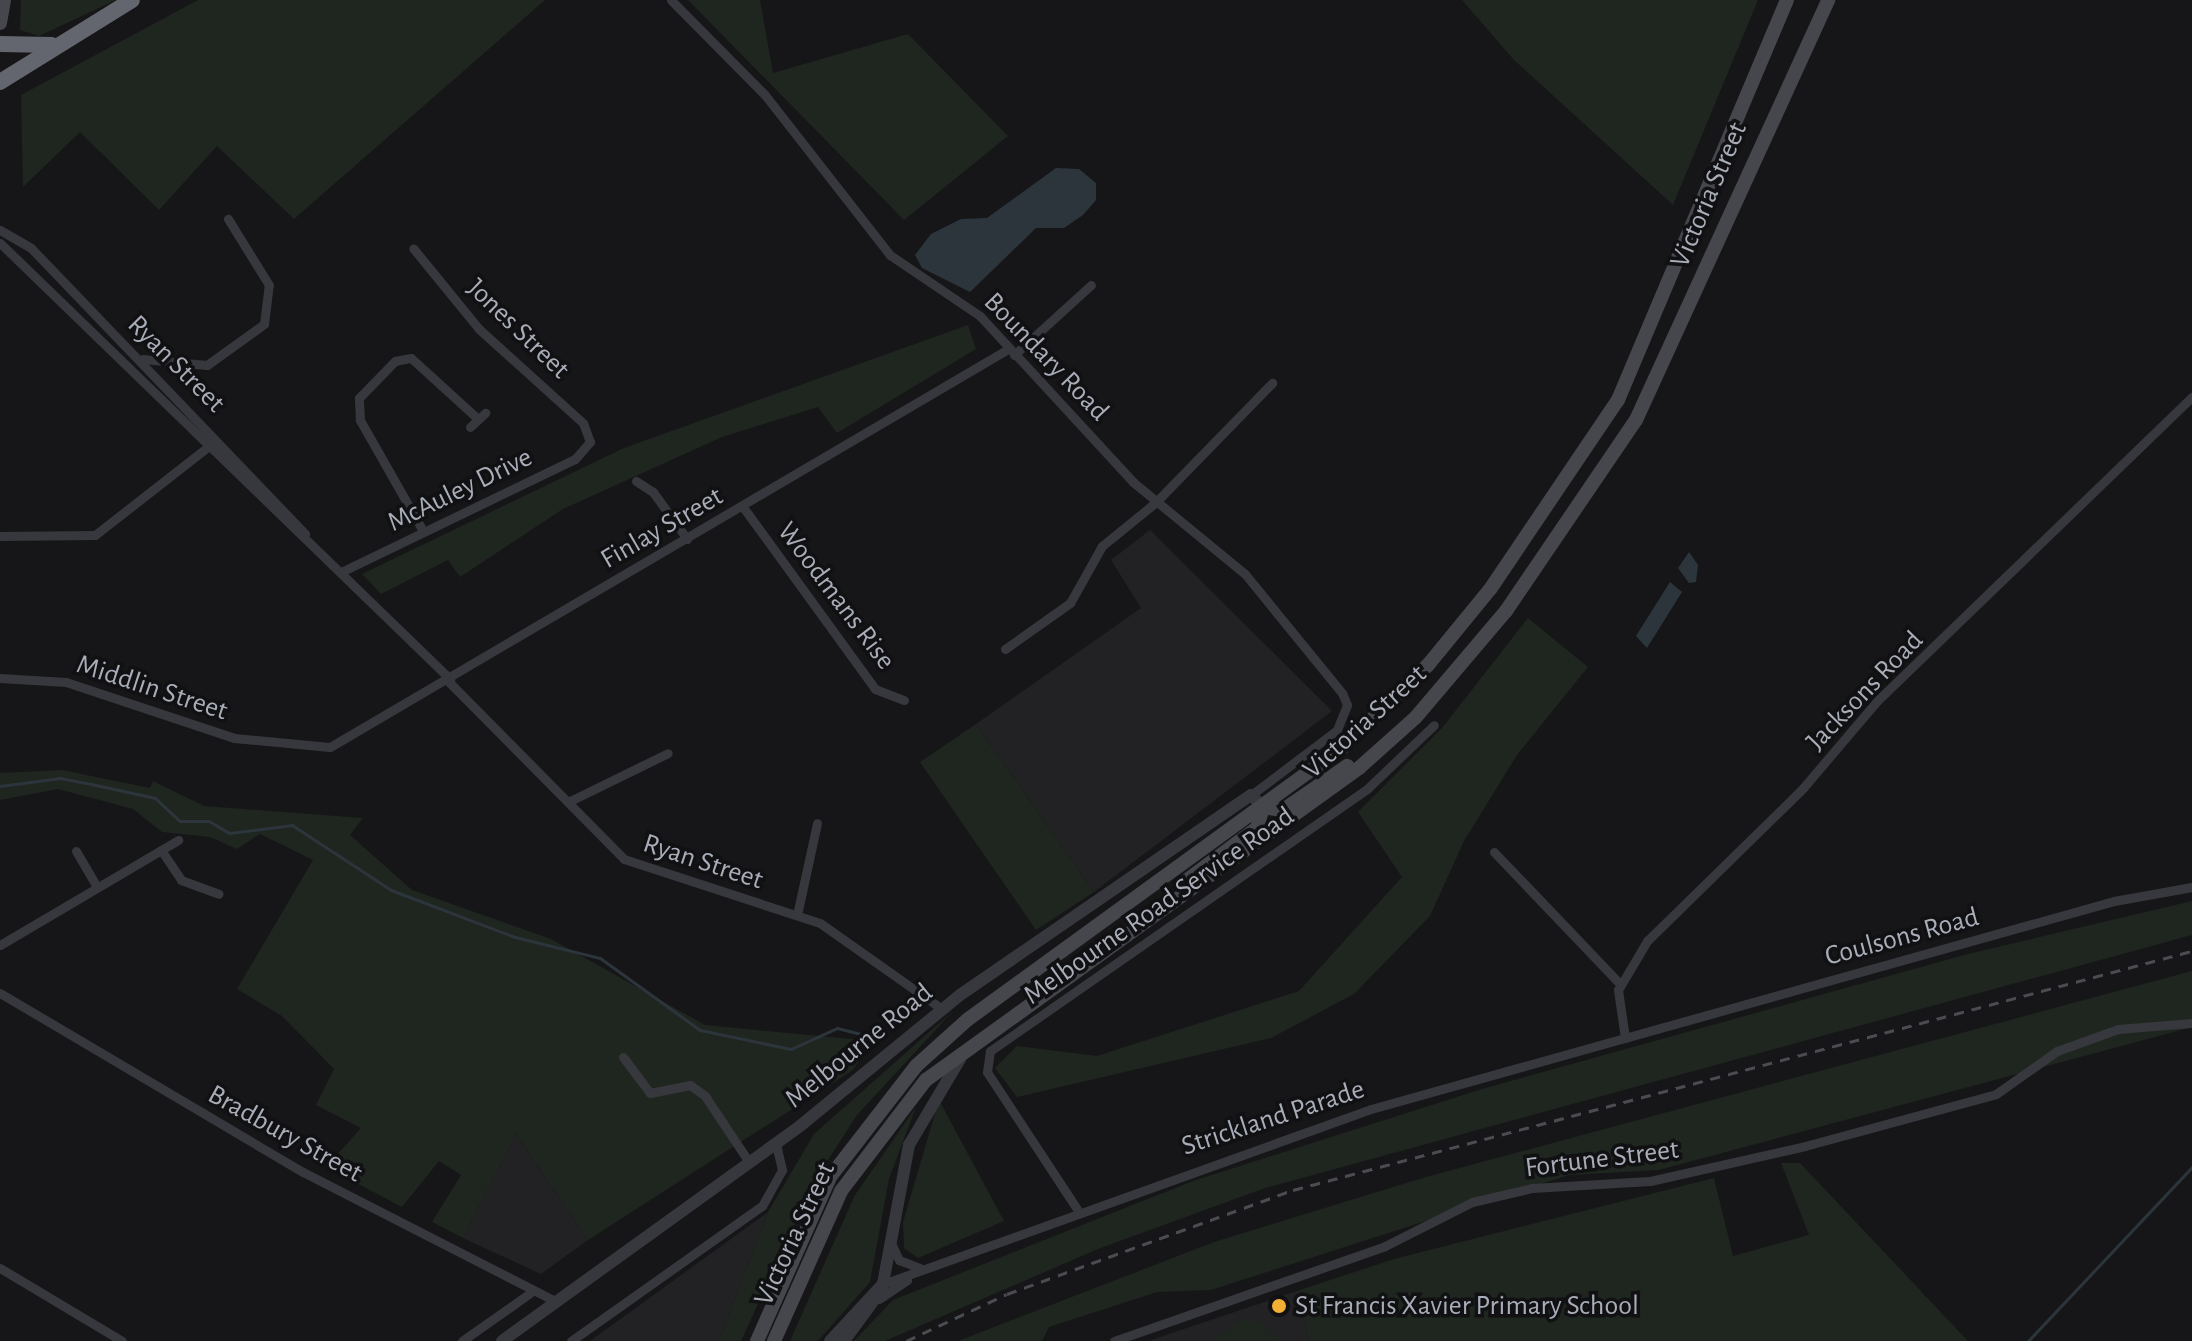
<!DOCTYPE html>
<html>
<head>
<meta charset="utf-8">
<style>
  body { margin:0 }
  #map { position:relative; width:2192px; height:1341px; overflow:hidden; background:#161618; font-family:"Alegreya Sans",sans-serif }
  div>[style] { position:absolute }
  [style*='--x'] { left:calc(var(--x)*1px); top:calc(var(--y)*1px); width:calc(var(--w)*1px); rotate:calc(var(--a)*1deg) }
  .built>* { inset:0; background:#222225 }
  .green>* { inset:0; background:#1e261f }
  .water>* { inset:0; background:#2c353c }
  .stream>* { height:3px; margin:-1.5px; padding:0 1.5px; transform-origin:1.5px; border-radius:1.5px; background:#2c353c }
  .minor>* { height:9px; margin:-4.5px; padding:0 4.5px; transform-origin:4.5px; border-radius:4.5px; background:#37383d }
  .tertiary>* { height:12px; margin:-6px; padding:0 6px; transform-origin:6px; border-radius:6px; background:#37383d }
  .secondary>* { height:14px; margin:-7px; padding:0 7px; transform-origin:7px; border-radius:7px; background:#45474d }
  .motorway>* { height:16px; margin:-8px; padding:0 8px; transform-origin:8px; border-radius:8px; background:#63666e }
  .rail>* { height:3px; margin-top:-1.5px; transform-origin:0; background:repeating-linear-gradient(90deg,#4a4c52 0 10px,transparent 0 18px) }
  .dots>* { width:22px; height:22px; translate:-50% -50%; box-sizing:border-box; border:4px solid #111113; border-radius:50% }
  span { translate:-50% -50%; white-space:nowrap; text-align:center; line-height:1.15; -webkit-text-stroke:7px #111113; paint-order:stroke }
  .street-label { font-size:28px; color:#a8adb8 }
  .poi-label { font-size:28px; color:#a8adb8 }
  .left { translate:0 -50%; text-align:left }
</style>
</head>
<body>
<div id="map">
  <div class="built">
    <div style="clip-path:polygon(1150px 530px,1332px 711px,1094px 892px,976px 724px,1141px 608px,1111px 560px)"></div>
    <div style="clip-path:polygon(516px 1134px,588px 1240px,541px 1274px,463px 1238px)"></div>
    <div style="clip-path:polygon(768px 1212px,719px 1341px,590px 1341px)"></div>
    <div style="clip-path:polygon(1297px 1291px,1309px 1341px,1149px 1341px,1157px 1338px)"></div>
  </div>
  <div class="green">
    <div style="clip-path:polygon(21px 0,116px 0,39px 36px,20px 30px)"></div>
    <div style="clip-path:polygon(198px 0,545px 0,294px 219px,217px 146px,159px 210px,80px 132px,23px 187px,21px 95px)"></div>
    <div style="clip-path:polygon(688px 0,760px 0,773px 73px,908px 34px,1008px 136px,904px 220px)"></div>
    <div style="clip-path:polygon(1462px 0,1758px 0,1673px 205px,1514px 60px)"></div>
    <div style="clip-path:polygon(968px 325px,976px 349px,837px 433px,818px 407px,722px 437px,563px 509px,460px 577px,448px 560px,381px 594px,362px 574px,624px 448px)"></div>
    <div style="clip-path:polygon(1528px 618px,1588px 667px,1517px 755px,1464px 841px,1430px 916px,1354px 994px,1271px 1038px,1017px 1097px,995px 1068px,1017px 1046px,1097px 1056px,1299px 991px,1402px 877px,1358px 812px,1442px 728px)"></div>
    <div style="clip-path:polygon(976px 724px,1094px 892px,1036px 930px,920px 762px)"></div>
    <div style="clip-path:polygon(62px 770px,150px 788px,153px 781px,204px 806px,363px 818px,350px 835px,412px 890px,551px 939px,705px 1025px,872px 1041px,853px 1070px,588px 1240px,516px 1134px,463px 1238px,432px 1222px,461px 1175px,439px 1161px,402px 1207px,326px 1167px,361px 1128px,316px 1105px,334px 1069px,282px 1016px,237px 989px,313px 860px,260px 834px,237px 849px,210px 837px,162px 832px,133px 809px,58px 789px,0 800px,0 773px)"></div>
    <div style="clip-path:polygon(2192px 901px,2192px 935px,1265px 1188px,1098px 1249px,885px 1341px,854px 1341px,893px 1300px,1193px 1181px,1482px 1089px,1968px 954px)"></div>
    <div style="clip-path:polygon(2192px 971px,2192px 1027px,1659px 1170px,1569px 1175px,1211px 1290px,1157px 1292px,1049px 1327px,1042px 1341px,958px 1341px,1214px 1242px,1426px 1177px)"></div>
    <div style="clip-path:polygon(953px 1011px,857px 1115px,815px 1180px,741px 1341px,719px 1341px,768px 1212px,814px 1134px)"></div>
    <div style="clip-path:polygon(939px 1100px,1004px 1221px,918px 1258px,904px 1248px,903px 1222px)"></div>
    <div style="clip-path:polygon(916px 1107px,889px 1179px,870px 1282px,818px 1341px,790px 1341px,855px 1195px)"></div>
    <div style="clip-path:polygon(1781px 1163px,1800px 1163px,1968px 1341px,1309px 1341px,1297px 1291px,1394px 1259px,1714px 1178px,1733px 1256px,1809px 1235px)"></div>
    <div style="clip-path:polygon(1242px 1318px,1260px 1322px,1280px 1341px,1213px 1341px)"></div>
  </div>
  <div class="water">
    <div style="clip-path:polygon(1056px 168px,1079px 169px,1096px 183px,1096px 200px,1083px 215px,1064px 228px,1036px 228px,970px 292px,922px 268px,915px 255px,931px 234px,961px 219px,987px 218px)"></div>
    <div style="clip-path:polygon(1689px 552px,1698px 565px,1696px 582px,1689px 583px,1678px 568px)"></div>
    <div style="clip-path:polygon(1670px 582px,1682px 592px,1647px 648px,1636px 636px)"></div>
  </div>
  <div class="stream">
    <div style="--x:0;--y:786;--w:61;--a:-7.6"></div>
    <div style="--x:60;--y:778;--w:32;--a:11"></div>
    <div style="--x:91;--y:784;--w:66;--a:12.3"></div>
    <div style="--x:155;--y:798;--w:34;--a:43"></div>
    <div style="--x:180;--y:821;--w:29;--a:0"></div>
    <div style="--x:209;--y:821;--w:23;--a:31"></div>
    <div style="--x:229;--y:833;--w:64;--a:-7.2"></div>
    <div style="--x:292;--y:825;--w:118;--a:33.3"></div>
    <div style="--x:391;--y:890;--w:133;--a:20.8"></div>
    <div style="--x:515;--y:937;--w:88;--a:13.9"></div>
    <div style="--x:600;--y:958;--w:123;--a:35.8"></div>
    <div style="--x:700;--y:1030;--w:93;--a:11.8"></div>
    <div style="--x:791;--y:1049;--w:51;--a:-24.5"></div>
    <div style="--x:837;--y:1028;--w:37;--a:14"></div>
    <div style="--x:2028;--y:1341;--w:239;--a:-46.7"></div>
  </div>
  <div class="minor">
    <div style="--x:671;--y:0;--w:134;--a:45.3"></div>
    <div style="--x:765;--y:95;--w:203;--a:52"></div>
    <div style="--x:890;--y:255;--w:109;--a:34.1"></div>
    <div style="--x:980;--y:316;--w:226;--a:47.3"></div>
    <div style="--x:1133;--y:482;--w:145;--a:39.4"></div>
    <div style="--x:1245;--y:574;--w:154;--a:50.8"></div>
    <div style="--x:1342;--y:693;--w:13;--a:67"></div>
    <div style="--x:1347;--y:705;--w:27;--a:112"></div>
    <div style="--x:1337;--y:730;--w:108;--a:142.9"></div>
    <div style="--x:0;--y:230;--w:36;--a:30"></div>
    <div style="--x:31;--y:248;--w:396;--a:46.2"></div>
    <div style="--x:0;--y:243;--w:627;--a:44.09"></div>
    <div style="--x:1014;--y:355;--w:104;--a:-42.3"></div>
    <div style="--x:143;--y:359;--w:64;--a:5.4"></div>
    <div style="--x:207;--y:365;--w:70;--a:-35.7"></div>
    <div style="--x:264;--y:324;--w:39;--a:-83"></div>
    <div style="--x:269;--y:285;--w:78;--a:-121.8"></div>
    <div style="--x:470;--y:427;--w:21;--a:-43"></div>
    <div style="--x:636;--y:481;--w:20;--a:33"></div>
    <div style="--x:653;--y:492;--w:58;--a:54.1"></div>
    <div style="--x:743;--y:507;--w:225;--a:54"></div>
    <div style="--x:875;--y:689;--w:31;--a:21"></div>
    <div style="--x:423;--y:531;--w:128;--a:-119.6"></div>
    <div style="--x:360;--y:420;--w:22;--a:-93"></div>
    <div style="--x:359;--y:398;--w:52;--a:-45.8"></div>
    <div style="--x:395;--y:361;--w:16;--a:-11"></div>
    <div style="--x:411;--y:358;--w:91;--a:42.3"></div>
    <div style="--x:0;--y:536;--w:95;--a:-0.6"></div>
    <div style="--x:95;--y:535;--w:145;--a:-38"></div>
    <div style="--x:341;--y:572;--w:260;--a:-25.8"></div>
    <div style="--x:575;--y:459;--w:23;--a:-49"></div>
    <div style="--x:590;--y:442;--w:20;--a:-110"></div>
    <div style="--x:583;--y:423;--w:140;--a:-137.9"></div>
    <div style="--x:479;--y:329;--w:104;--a:-129.2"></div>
    <div style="--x:1005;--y:649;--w:80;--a:-35.3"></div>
    <div style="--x:1070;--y:603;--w:65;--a:-60.7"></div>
    <div style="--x:1102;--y:546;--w:68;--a:-39.1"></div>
    <div style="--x:1155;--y:503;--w:168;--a:-45.7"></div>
    <div style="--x:0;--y:678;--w:66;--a:3.5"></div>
    <div style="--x:66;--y:682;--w:177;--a:18.4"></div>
    <div style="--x:234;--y:738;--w:96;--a:5.4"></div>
    <div style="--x:330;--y:747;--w:786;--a:-30.41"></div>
    <div style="--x:447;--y:680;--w:252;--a:45.3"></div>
    <div style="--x:624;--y:859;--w:206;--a:18.1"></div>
    <div style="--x:820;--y:923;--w:149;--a:35.2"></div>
    <div style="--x:568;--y:802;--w:111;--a:-26.1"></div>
    <div style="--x:161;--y:850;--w:36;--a:56"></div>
    <div style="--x:181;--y:880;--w:40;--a:20.2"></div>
    <div style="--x:76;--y:851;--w:42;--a:59.7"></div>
    <div style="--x:1494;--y:852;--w:182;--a:46.3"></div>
    <div style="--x:797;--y:915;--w:94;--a:-77.7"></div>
    <div style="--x:0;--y:945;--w:207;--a:-30.5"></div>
    <div style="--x:0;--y:993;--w:352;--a:30.6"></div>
    <div style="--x:303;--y:1172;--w:281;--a:27.1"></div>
    <div style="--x:1625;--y:1038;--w:49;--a:-98.3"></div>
    <div style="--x:1618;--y:990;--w:57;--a:-59.4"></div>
    <div style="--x:1647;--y:941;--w:219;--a:-44.4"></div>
    <div style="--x:1803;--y:788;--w:114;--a:-49.6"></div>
    <div style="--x:1877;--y:701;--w:438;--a:-44"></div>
    <div style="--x:623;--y:1057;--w:45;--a:53.1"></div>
    <div style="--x:650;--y:1093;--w:41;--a:-11.3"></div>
    <div style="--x:690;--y:1085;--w:19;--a:36"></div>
    <div style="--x:705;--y:1096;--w:79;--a:56.3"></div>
    <div style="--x:1077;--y:1209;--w:164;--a:-123.3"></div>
    <div style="--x:987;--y:1072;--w:21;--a:-82"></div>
    <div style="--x:990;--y:1051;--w:460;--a:-34.8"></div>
    <div style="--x:1368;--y:788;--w:91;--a:-43.7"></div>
    <div style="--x:891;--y:1243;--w:19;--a:65"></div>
    <div style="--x:899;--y:1260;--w:22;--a:21"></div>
    <div style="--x:0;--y:1268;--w:142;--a:30.9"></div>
    <div style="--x:883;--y:1284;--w:518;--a:-19.73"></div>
    <div style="--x:1371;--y:1109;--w:772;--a:-15.64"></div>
    <div style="--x:2114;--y:901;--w:79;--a:-10.2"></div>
    <div style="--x:879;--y:1299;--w:34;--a:-34"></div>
    <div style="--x:462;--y:1341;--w:83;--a:-35.2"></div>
    <div style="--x:571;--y:1341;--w:234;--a:-35.3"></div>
    <div style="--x:762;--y:1206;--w:41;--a:-60.9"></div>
    <div style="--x:782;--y:1170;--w:28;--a:-103"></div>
    <div style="--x:1114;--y:1341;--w:287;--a:-19.3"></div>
    <div style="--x:1385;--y:1246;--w:97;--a:-26.8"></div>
    <div style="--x:1472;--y:1202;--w:62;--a:-13.1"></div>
    <div style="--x:1532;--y:1188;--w:118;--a:-3.4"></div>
    <div style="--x:1650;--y:1181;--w:159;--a:-12.7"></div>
    <div style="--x:1805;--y:1146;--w:198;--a:-15.2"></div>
    <div style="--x:1996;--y:1094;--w:75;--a:-35.2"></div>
    <div style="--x:2057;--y:1051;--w:65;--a:-19.8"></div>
    <div style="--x:2118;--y:1029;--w:74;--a:-4.6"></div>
  </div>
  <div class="tertiary">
    <div style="--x:502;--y:1341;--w:367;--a:-35.8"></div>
    <div style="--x:800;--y:1126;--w:207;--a:-39.3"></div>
    <div style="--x:960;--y:995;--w:353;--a:-34.5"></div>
    <div style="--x:1251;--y:795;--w:17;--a:45"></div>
    <div style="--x:830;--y:1341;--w:78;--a:-47.1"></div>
    <div style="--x:844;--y:1341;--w:64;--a:-53.8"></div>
    <div style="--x:882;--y:1289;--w:147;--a:-79.4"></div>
    <div style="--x:909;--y:1145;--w:100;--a:-59.3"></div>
  </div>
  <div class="secondary">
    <div style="--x:0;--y:23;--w:23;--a:-80"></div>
    <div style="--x:1263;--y:807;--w:20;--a:9"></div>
    <div style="--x:1283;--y:810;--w:78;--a:-34.5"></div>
    <div style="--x:1187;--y:880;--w:87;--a:-36.6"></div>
    <div style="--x:1257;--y:828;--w:22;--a:-74"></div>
    <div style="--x:757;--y:1341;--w:180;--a:-66"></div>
    <div style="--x:830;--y:1177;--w:140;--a:-52.2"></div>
    <div style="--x:916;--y:1066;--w:69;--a:-42"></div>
    <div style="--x:967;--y:1020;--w:463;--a:-36"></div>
    <div style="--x:1342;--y:748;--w:120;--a:-44"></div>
    <div style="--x:1428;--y:665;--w:99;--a:-50.7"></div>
    <div style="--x:1491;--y:588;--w:227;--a:-56"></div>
    <div style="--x:1618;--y:400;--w:434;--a:-67.1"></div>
    <div style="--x:774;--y:1341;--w:164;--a:-65.9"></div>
    <div style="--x:841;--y:1191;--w:140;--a:-52.6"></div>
    <div style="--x:926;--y:1080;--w:534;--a:-35.77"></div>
    <div style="--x:1359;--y:768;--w:76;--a:-41.8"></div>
    <div style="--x:1416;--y:717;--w:139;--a:-49.7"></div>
    <div style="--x:1506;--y:611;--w:231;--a:-55.8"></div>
    <div style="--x:1636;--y:420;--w:462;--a:-65.4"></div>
  </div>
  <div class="motorway">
    <div style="--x:0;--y:44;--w:52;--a:1.1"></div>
    <div style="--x:0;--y:82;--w:155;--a:-31.8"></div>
  </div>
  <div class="rail">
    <div style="--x:906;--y:1341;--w:111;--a:-25"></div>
    <div style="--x:1007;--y:1294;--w:304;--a:-20"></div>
    <div style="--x:1293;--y:1190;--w:930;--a:-14.89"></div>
  </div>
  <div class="dots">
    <div style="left:1279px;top:1306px;background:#f2b134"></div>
  </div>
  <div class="street-label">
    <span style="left:1709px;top:195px;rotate:-67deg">Victoria Street</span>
    <span style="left:518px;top:329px;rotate:44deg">Jones Street</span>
    <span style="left:1046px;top:357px;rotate:46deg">Boundary Road</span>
    <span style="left:176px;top:364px;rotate:45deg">Ryan Street</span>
    <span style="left:460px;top:490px;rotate:-26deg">McAuley Drive</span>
    <span style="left:662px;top:528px;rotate:-30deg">Finlay Street</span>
    <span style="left:836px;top:596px;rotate:53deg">Woodmans Rise</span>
    <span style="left:152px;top:688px;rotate:18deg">Middlin Street</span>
    <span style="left:1865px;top:691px;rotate:-46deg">Jacksons Road</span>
    <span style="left:1365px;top:722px;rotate:-42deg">Victoria Street</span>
    <span style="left:703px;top:862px;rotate:18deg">Ryan Street</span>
    <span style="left:1159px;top:906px;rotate:-35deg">Melbourne Road Service Road</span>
    <span style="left:1902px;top:937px;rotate:-15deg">Coulsons Road</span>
    <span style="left:859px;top:1046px;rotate:-39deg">Melbourne Road</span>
    <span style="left:1273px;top:1118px;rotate:-18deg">Strickland Parade</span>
    <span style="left:285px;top:1134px;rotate:29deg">Bradbury Street</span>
    <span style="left:1602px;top:1159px;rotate:-7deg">Fortune Street</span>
    <span style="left:795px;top:1234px;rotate:-65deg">Victoria Street</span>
  </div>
  <div class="poi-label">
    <span class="left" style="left:1295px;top:1306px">St Francis Xavier Primary School</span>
  </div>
</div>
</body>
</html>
